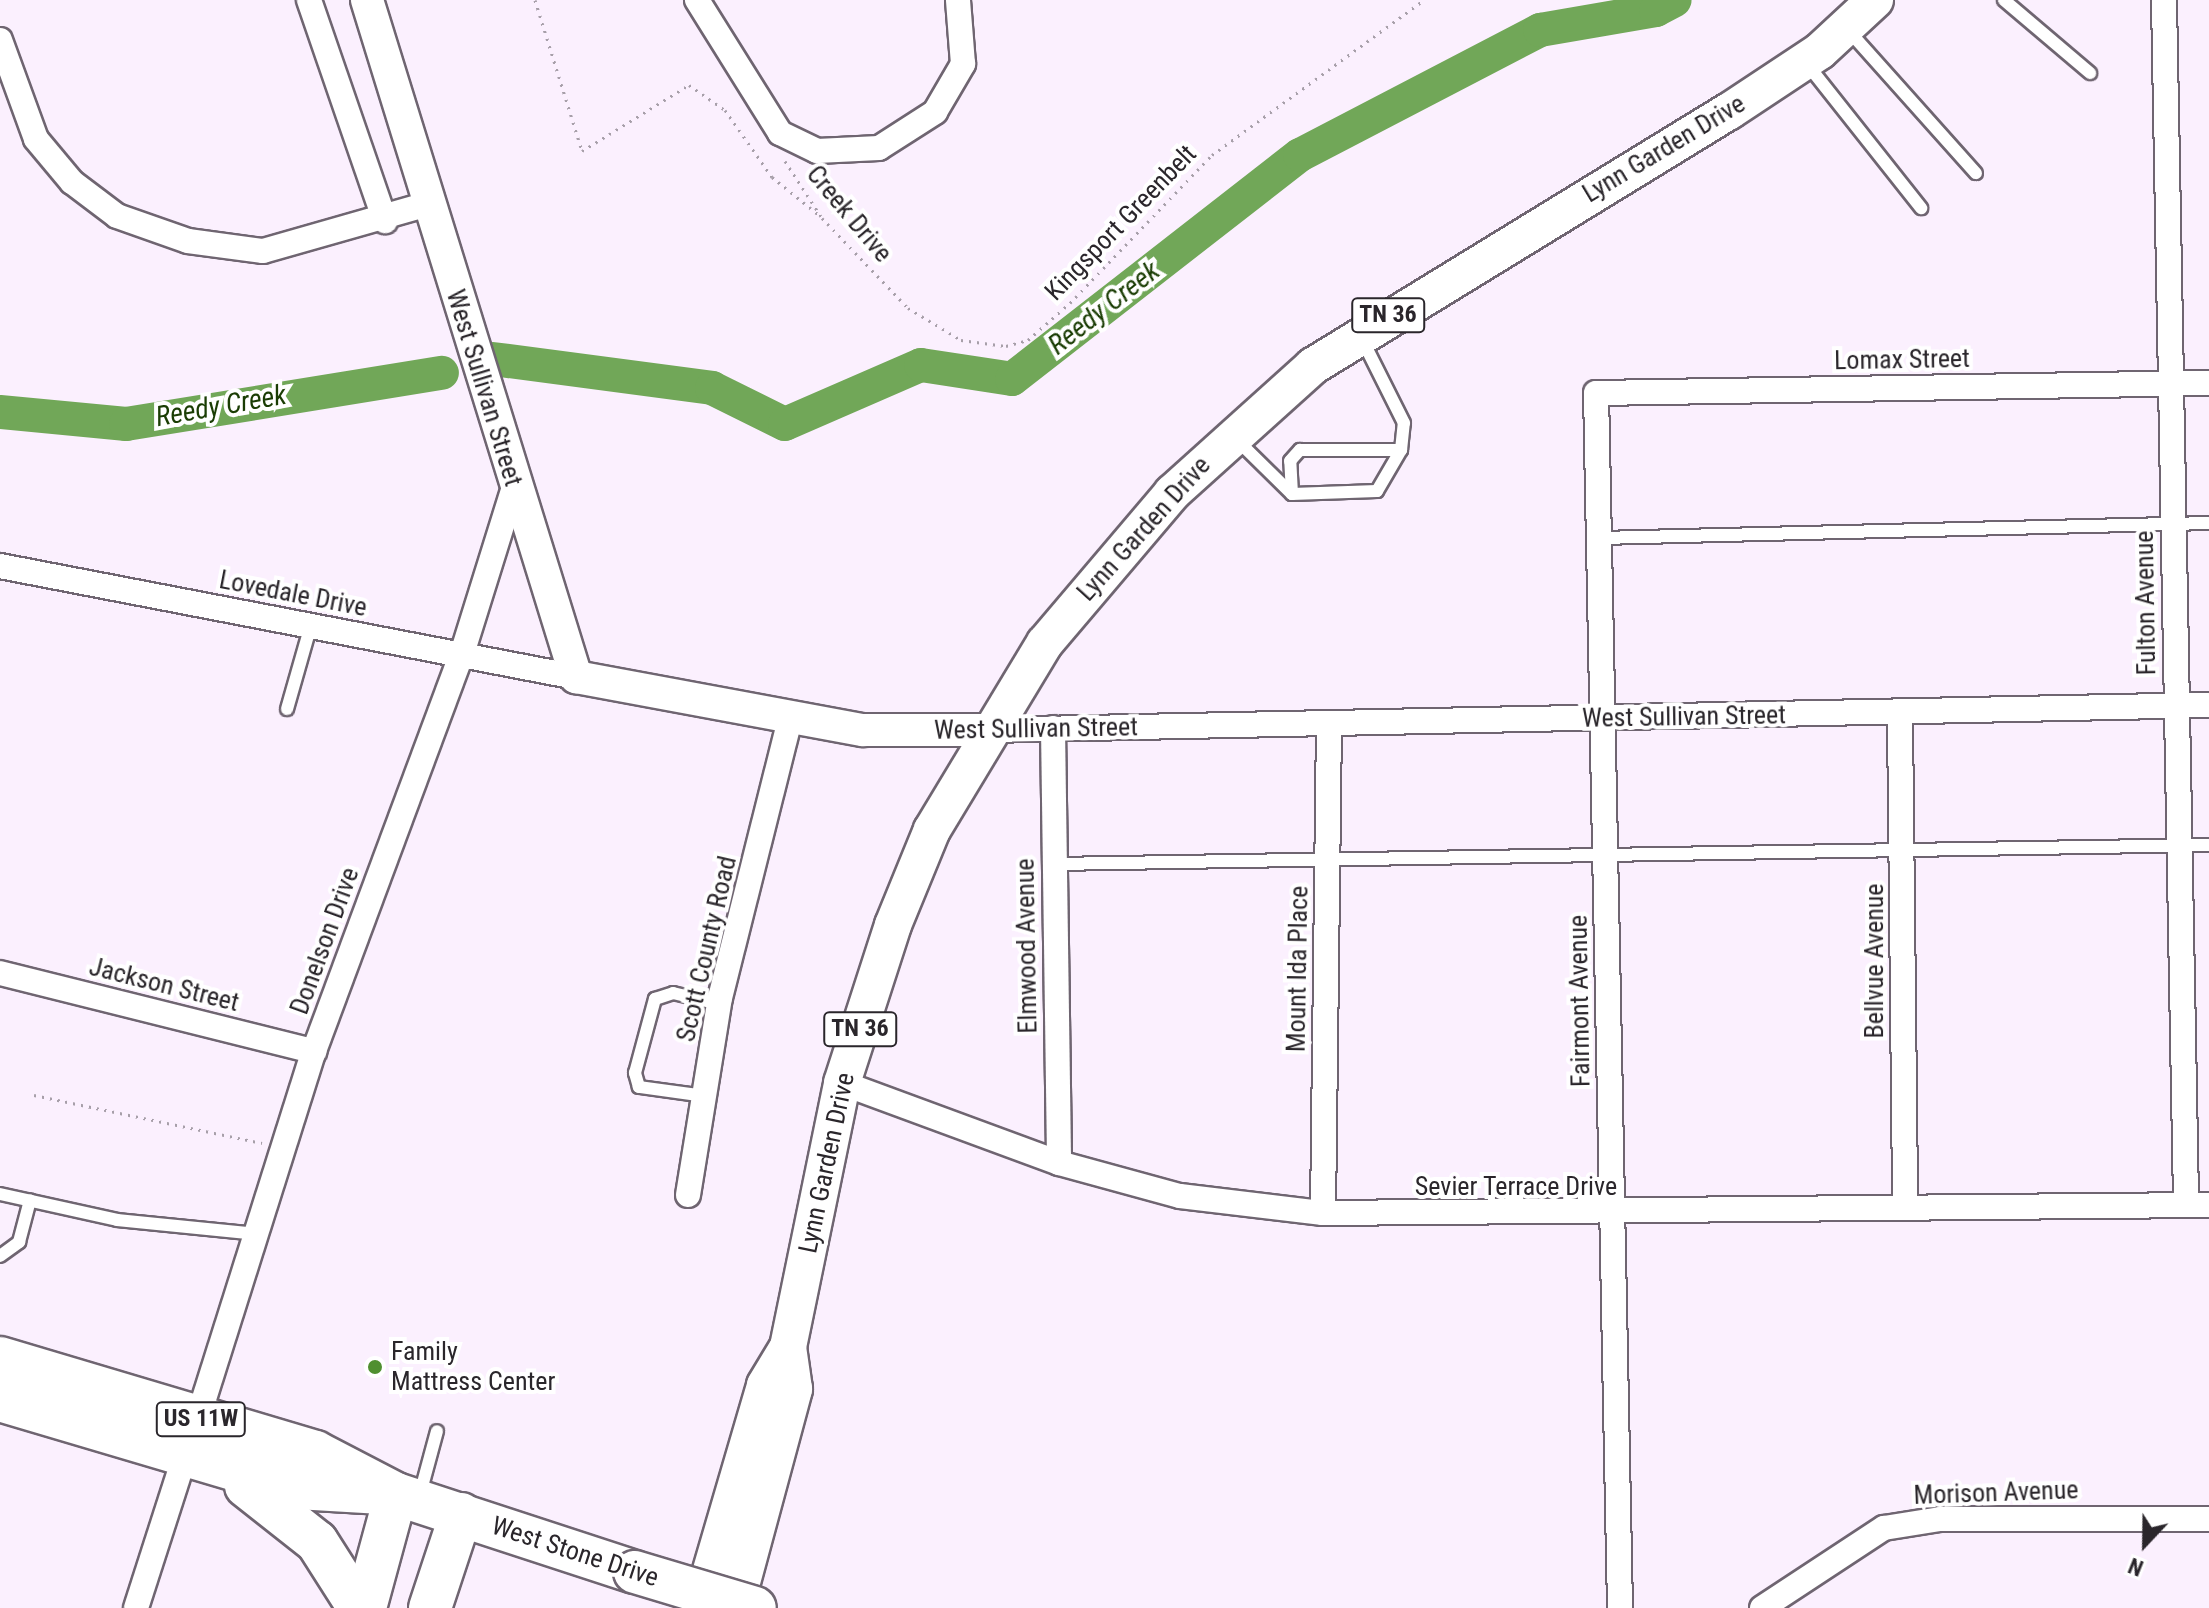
<!DOCTYPE html>
<html>
<head>
<meta charset="utf-8">
<style>
  body { margin:0 }
  #map { position:relative; width:2209px; height:1608px; overflow:hidden; background:#fbf0fe; font-family:"Roboto Condensed",sans-serif }
  div>[style] { position:absolute }
  [style*='--x'] { left:calc(var(--x)*1px); top:calc(var(--y)*1px); width:calc(var(--w)*1px); rotate:calc(var(--a)*1deg) }
  .river>* { height:34px; margin:-17px; padding:0 17px; transform-origin:17px; border-radius:17px; background:#71a758 }
  .path>* { height:3px; margin-top:-1.5px; transform-origin:0; background:repeating-linear-gradient(90deg,#a79fa9 0 2px,transparent 0 8px) }
  .roads { filter:drop-shadow(2px 0 #6f6571) drop-shadow(-2px 0 #6f6571) drop-shadow(0 2px #6f6571) drop-shadow(0 -2px #6f6571) }
  .lane>* { height:12px; margin:-6px; padding:0 6px; transform-origin:6px; border-radius:6px; background:#fff }
  .street>* { height:24px; margin:-12px; padding:0 12px; transform-origin:12px; border-radius:12px; background:#fff }
  .secondary>* { height:32px; margin:-16px; padding:0 16px; transform-origin:16px; border-radius:16px; background:#fff }
  .primary>* { height:36px; margin:-18px; padding:0 18px; transform-origin:18px; border-radius:18px; background:#fff }
  .highway>* { height:42px; margin:-21px; padding:0 21px; transform-origin:21px; border-radius:21px; background:#fff }
  .bridges { filter:drop-shadow(2px 0 #6f6571) drop-shadow(-2px 0 #6f6571) drop-shadow(0 2px #6f6571) drop-shadow(0 -2px #6f6571) }
  .highway-bridge>* { height:42px; margin:-21px; padding:0 21px; transform-origin:21px; border-radius:21px; background:#fff }
  .dots>* { width:22px; height:22px; translate:-50% -50%; box-sizing:border-box; border:4px solid #fff; border-radius:50% }
  span { translate:-50% -50%; white-space:nowrap; text-align:center; line-height:1.15; -webkit-text-stroke:8px #fff; paint-order:stroke }
  .shield-label span { padding:2px 6px; background:#fff; border:2px solid; border-radius:6px; -webkit-text-stroke-width:0 }
  .shield-label { font-size:24px; color:#2a262b; font-weight:700 }
  .street-label { font-size:26px; color:#2a262b }
  .poi-label { font-size:26px; color:#2a262b }
  .left { translate:0 -50%; text-align:left }
  .water-label { font-size:28px; color:#1a3d04; font-style:italic }
  .north { position:absolute; left:2105px; top:1504px; width:80px; height:80px; -webkit-text-stroke:6px #fff; paint-order:stroke; rotate:202deg; font-size:22px; font-weight:700; line-height:32px; text-align:center; color:#2a262b }
  .north::after { content:''; display:block; margin:auto; width:28px; height:36px; background:#2a262b; clip-path:polygon(50% 0,100% 100%,50% 72%,0 100%) }
</style>
</head>
<body>
<div id="map">
  <div class="river">
    <div style="--x:493;--y:359;--w:221;--a:7.5"></div>
    <div style="--x:712;--y:388;--w:81;--a:26.3"></div>
    <div style="--x:785;--y:424;--w:148;--a:-23.5"></div>
    <div style="--x:921;--y:365;--w:92;--a:8.7"></div>
    <div style="--x:1012;--y:379;--w:365;--a:-37.9"></div>
    <div style="--x:1300;--y:155;--w:271;--a:-27.5"></div>
    <div style="--x:1540;--y:30;--w:118;--a:-9.8"></div>
    <div style="--x:1656;--y:10;--w:21;--a:-28"></div>
    <div style="--x:0;--y:412;--w:127;--a:5.4"></div>
    <div style="--x:126;--y:424;--w:320;--a:-9.2"></div>
  </div>
  <div class="path">
    <div style="--x:535;--y:0;--w:158;--a:72.7"></div>
    <div style="--x:582;--y:151;--w:126;--a:-31.7"></div>
    <div style="--x:689;--y:85;--w:44;--a:34.8"></div>
    <div style="--x:725;--y:110;--w:82;--a:55"></div>
    <div style="--x:772;--y:177;--w:60;--a:39"></div>
    <div style="--x:785;--y:161;--w:68;--a:57"></div>
    <div style="--x:822;--y:218;--w:124;--a:46.3"></div>
    <div style="--x:908;--y:308;--w:62;--a:31.1"></div>
    <div style="--x:961;--y:340;--w:45;--a:7.6"></div>
    <div style="--x:1006;--y:346;--w:23;--a:-15"></div>
    <div style="--x:1028;--y:340;--w:56;--a:-41.4"></div>
    <div style="--x:1070;--y:303;--w:205;--a:-46.2"></div>
    <div style="--x:1212;--y:155;--w:263;--a:-36.2"></div>
    <div style="--x:34;--y:1095;--w:233;--a:11.9"></div>
  </div>
  <div class="roads">
    <div class="lane">
      <div style="--x:2004;--y:0;--w:113;--a:40.3"></div>
      <div style="--x:1848;--y:30;--w:192;--a:48.2"></div>
      <div style="--x:1807;--y:64;--w:184;--a:51.6"></div>
      <div style="--x:1236;--y:439;--w:78;--a:44.5"></div>
      <div style="--x:1292;--y:494;--w:85;--a:-2"></div>
      <div style="--x:1377;--y:491;--w:48;--a:-59.7"></div>
      <div style="--x:1401;--y:450;--w:27;--a:-84"></div>
      <div style="--x:1404;--y:423;--w:92;--a:-116.6"></div>
      <div style="--x:1292;--y:494;--w:33;--a:-93"></div>
      <div style="--x:1290;--y:461;--w:15;--a:-48"></div>
      <div style="--x:1300;--y:450;--w:101;--a:0"></div>
      <div style="--x:1600;--y:538;--w:609;--a:-1.41"></div>
      <div style="--x:287;--y:709;--w:87;--a:-74.1"></div>
      <div style="--x:1054;--y:864;--w:1155;--a:-0.94"></div>
      <div style="--x:705;--y:1096;--w:67;--a:-172.2"></div>
      <div style="--x:639;--y:1087;--w:15;--a:-106"></div>
      <div style="--x:635;--y:1073;--w:77;--a:-74.9"></div>
      <div style="--x:655;--y:999;--w:19;--a:-18"></div>
      <div style="--x:673;--y:993;--w:47;--a:13.4"></div>
      <div style="--x:0;--y:1194;--w:120;--a:12.5"></div>
      <div style="--x:117;--y:1220;--w:141;--a:5.7"></div>
      <div style="--x:0;--y:1256;--w:24;--a:-36"></div>
      <div style="--x:19;--y:1242;--w:43;--a:-75.3"></div>
      <div style="--x:420;--y:1494;--w:65;--a:-74.9"></div>
    </div>
    <div class="street">
      <div style="--x:309;--y:0;--w:234;--a:71"></div>
      <div style="--x:697;--y:0;--w:157;--a:58"></div>
      <div style="--x:780;--y:133;--w:41;--a:25.9"></div>
      <div style="--x:817;--y:151;--w:62;--a:-2.8"></div>
      <div style="--x:879;--y:148;--w:67;--a:-32.7"></div>
      <div style="--x:935;--y:112;--w:56;--a:-59.7"></div>
      <div style="--x:963;--y:64;--w:64;--a:-94.5"></div>
      <div style="--x:2164;--y:0;--w:1205;--a:88.95"></div>
      <div style="--x:0;--y:40;--w:105;--a:70"></div>
      <div style="--x:36;--y:139;--w:56;--a:50.1"></div>
      <div style="--x:72;--y:182;--w:56;--a:37.1"></div>
      <div style="--x:117;--y:216;--w:75;--a:19.4"></div>
      <div style="--x:188;--y:241;--w:76;--a:7.6"></div>
      <div style="--x:263;--y:251;--w:172;--a:-15.9"></div>
      <div style="--x:0;--y:566;--w:587;--a:10.91"></div>
      <div style="--x:1900;--y:716;--w:490;--a:89.4"></div>
      <div style="--x:1053;--y:728;--w:435;--a:89.2"></div>
      <div style="--x:988;--y:730;--w:1221;--a:-1.17"></div>
      <div style="--x:0;--y:973;--w:324;--a:14"></div>
      <div style="--x:842;--y:1083;--w:231;--a:20.2"></div>
      <div style="--x:1059;--y:1163;--w:125;--a:15.3"></div>
      <div style="--x:1180;--y:1196;--w:144;--a:6.8"></div>
      <div style="--x:1323;--y:1213;--w:886;--a:-0.52"></div>
      <div style="--x:688;--y:1195;--w:200;--a:-80.8"></div>
      <div style="--x:720;--y:998;--w:291;--a:-75.9"></div>
      <div style="--x:1323;--y:1213;--w:489;--a:-89.3"></div>
      <div style="--x:198;--y:1418;--w:385;--a:-72.5"></div>
      <div style="--x:314;--y:1051;--w:424;--a:-69.6"></div>
      <div style="--x:462;--y:654;--w:175;--a:-72.7"></div>
      <div style="--x:136;--y:1608;--w:161;--a:-72.2"></div>
      <div style="--x:1620;--y:1608;--w:1215;--a:-91.13"></div>
      <div style="--x:1596;--y:393;--w:613;--a:-0.93"></div>
      <div style="--x:1762;--y:1608;--w:146;--a:-33.3"></div>
      <div style="--x:1884;--y:1528;--w:57;--a:-9.1"></div>
      <div style="--x:1940;--y:1519;--w:269;--a:0"></div>
    </div>
    <div class="secondary">
      <div style="--x:367;--y:0;--w:709;--a:72.84"></div>
      <div style="--x:576;--y:677;--w:292;--a:10.5"></div>
      <div style="--x:863;--y:730;--w:125;--a:0"></div>
    </div>
    <div class="primary">
      <div style="--x:700;--y:1608;--w:232;--a:-73.7"></div>
      <div style="--x:765;--y:1385;--w:44;--a:-58.8"></div>
      <div style="--x:788;--y:1347;--w:269;--a:-78.4"></div>
      <div style="--x:842;--y:1083;--w:166;--a:-72.1"></div>
      <div style="--x:893;--y:925;--w:103;--a:-67.7"></div>
      <div style="--x:932;--y:830;--w:218;--a:-58.9"></div>
      <div style="--x:1045;--y:643;--w:197;--a:-49.7"></div>
      <div style="--x:1172;--y:493;--w:190;--a:-42"></div>
      <div style="--x:1313;--y:366;--w:487;--a:-31.5"></div>
      <div style="--x:1728;--y:112;--w:110;--a:-33.5"></div>
      <div style="--x:1820;--y:51;--w:75;--a:-42.8"></div>
      <div style="--x:735;--y:1608;--w:227;--a:-74.9"></div>
      <div style="--x:794;--y:1389;--w:42;--a:-98.1"></div>
    </div>
    <div class="highway">
      <div style="--x:0;--y:1358;--w:329;--a:16.6"></div>
      <div style="--x:315;--y:1452;--w:91;--a:27.4"></div>
      <div style="--x:396;--y:1494;--w:251;--a:18.1"></div>
      <div style="--x:0;--y:1400;--w:310;--a:16.5"></div>
      <div style="--x:297;--y:1488;--w:85;--a:3.4"></div>
      <div style="--x:246;--y:1486;--w:90;--a:38.3"></div>
      <div style="--x:317;--y:1542;--w:78;--a:57.5"></div>
      <div style="--x:365;--y:1608;--w:118;--a:-74.8"></div>
      <div style="--x:430;--y:1608;--w:99;--a:-71.7"></div>
    </div>
  </div>
  <div class="bridges">
    <div class="highway-bridge">
      <div style="--x:635;--y:1572;--w:125;--a:16.7"></div>
    </div>
  </div>
  <div class="dots">
    <div style="left:375px;top:1367px;background:#508f30"></div>
  </div>
  <div class="shield-label">
    <span style="left:1388px;top:315px">TN 36</span>
    <span style="left:860px;top:1029px">TN 36</span>
    <span style="left:201px;top:1419px">US 11W</span>
  </div>
  <div class="street-label">
    <span style="left:1664px;top:149px;rotate:-31deg">Lynn Garden Drive</span>
    <span style="left:849px;top:214px;rotate:50deg">Creek Drive</span>
    <span style="left:1121px;top:223px;rotate:-46deg">Kingsport Greenbelt</span>
    <span style="left:1902px;top:360px;rotate:-1deg">Lomax Street</span>
    <span style="left:484px;top:388px;rotate:73deg">West Sullivan Street</span>
    <span style="left:1144px;top:529px;rotate:-48deg">Lynn Garden Drive</span>
    <span style="left:293px;top:594px;rotate:11deg">Lovedale Drive</span>
    <span style="left:2146px;top:603px;rotate:-91deg">Fulton Avenue</span>
    <span style="left:1684px;top:717px;rotate:-1deg">West Sullivan Street</span>
    <span style="left:1036px;top:729px;rotate:-1deg">West Sullivan Street</span>
    <span style="left:325px;top:941px;rotate:-70deg">Donelson Drive</span>
    <span style="left:1027px;top:946px;rotate:-91deg">Elmwood Avenue</span>
    <span style="left:707px;top:949px;rotate:-77deg">Scott County Road</span>
    <span style="left:1875px;top:961px;rotate:-90deg">Bellvue Avenue</span>
    <span style="left:1298px;top:969px;rotate:-89deg">Mount Ida Place</span>
    <span style="left:164px;top:985px;rotate:14deg">Jackson Street</span>
    <span style="left:1580px;top:1001px;rotate:-91deg">Fairmont Avenue</span>
    <span style="left:827px;top:1163px;rotate:-78deg">Lynn Garden Drive</span>
    <span style="left:1516px;top:1187px">Sevier Terrace Drive</span>
    <span style="left:1996px;top:1493px;rotate:-2deg">Morison Avenue</span>
    <span style="left:575px;top:1552px;rotate:18deg">West Stone Drive</span>
  </div>
  <div class="poi-label">
    <span class="left" style="left:391px;top:1367px">Family<br>Mattress Center</span>
  </div>
  <div class="water-label">
    <span style="left:1104px;top:308px;rotate:-38deg">Reedy Creek</span>
    <span style="left:221px;top:406px;rotate:-10deg">Reedy Creek</span>
  </div>
  <div class="north">N</div>
</div>
</body>
</html>
